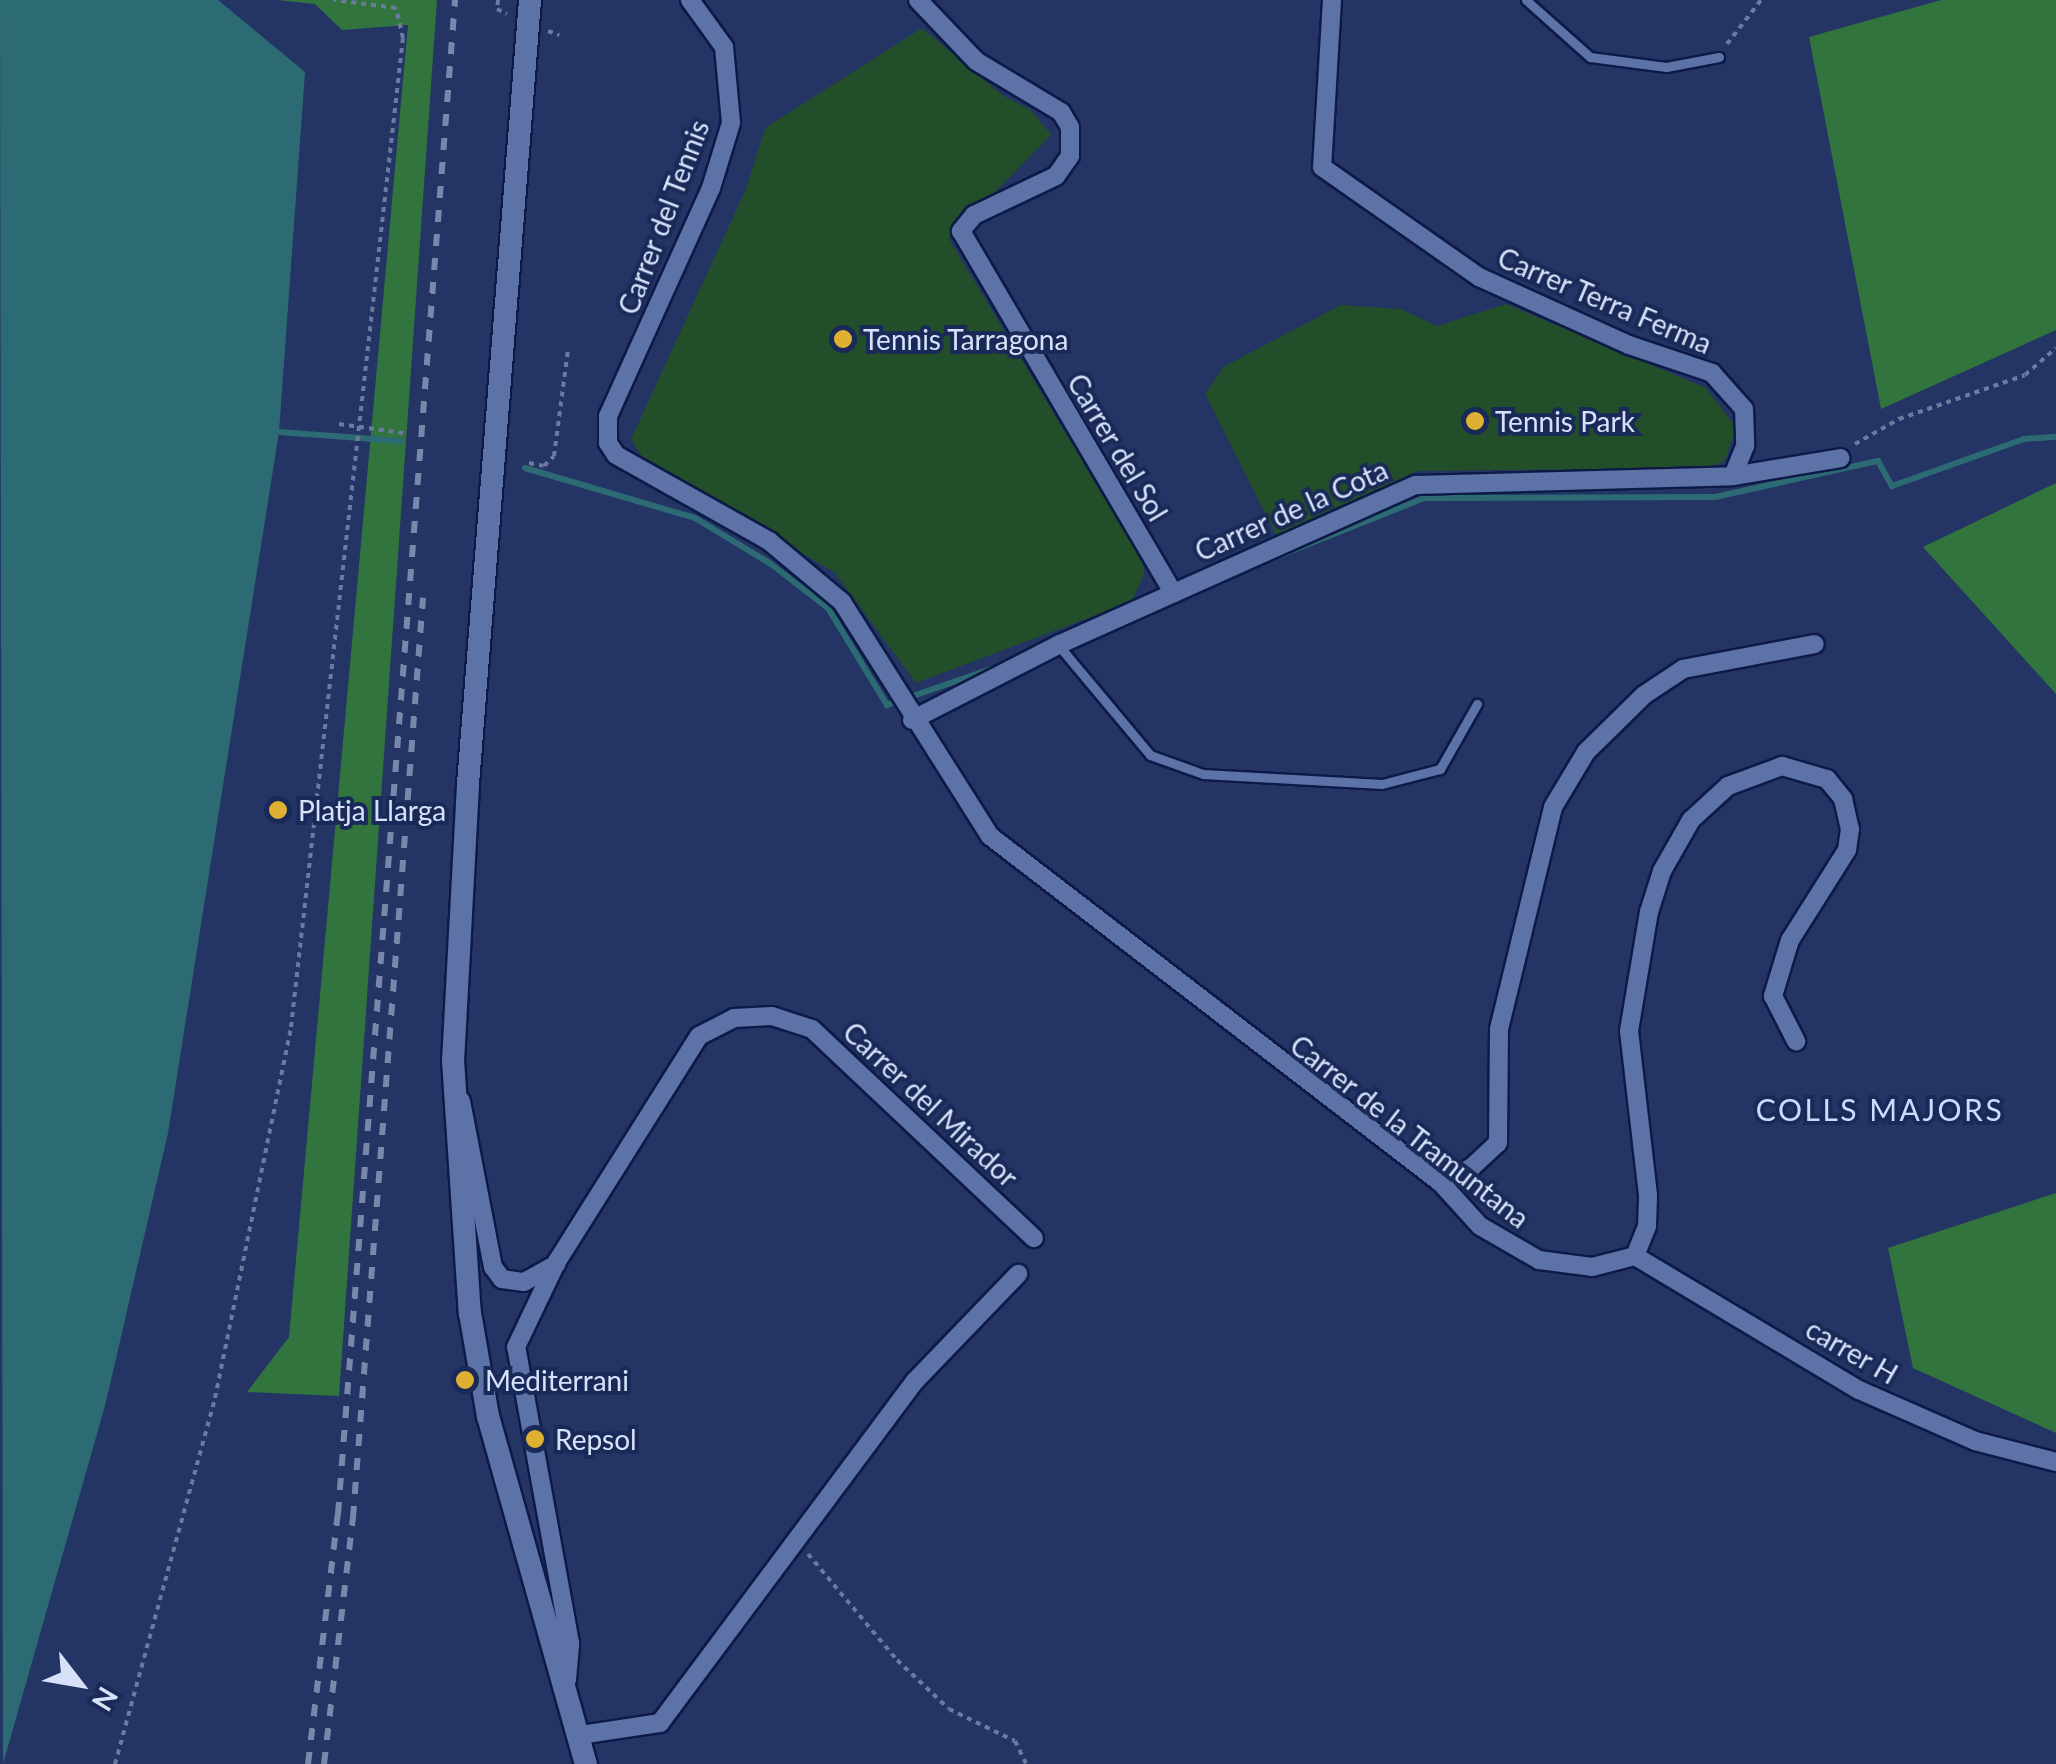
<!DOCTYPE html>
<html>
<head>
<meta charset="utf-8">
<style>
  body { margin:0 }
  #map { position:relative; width:2056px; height:1764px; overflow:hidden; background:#243464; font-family:Lato,sans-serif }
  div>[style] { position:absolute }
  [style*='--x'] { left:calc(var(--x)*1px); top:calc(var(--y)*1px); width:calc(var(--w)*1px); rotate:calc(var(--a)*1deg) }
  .green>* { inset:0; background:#234e2a }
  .forest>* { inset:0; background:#32743d }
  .water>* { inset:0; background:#2d6b74 }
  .stream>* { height:6px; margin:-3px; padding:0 3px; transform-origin:3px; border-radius:3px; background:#2d6b74 }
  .path>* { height:4px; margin-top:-2px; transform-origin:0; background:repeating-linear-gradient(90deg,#6c7aa0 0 5px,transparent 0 10px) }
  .roads { filter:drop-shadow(2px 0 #0d1a47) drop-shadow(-2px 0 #0d1a47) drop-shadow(0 2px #0d1a47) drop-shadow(0 -2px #0d1a47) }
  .service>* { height:9px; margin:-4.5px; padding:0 4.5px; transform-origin:4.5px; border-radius:4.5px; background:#5d72a7 }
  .minor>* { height:18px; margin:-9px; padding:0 9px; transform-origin:9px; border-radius:9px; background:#5d72a7 }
  .tertiary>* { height:22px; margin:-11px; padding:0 11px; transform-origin:11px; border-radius:11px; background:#5d72a7 }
  .rail>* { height:6px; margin-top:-3px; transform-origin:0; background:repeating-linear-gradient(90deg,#7987ab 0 12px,transparent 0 24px) }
  .dots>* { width:28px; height:28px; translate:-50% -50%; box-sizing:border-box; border:5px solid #1a2a58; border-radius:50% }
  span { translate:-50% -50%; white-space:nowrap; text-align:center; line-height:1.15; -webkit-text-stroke:8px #1a2a58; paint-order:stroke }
  .street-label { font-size:28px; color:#d7e2fa }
  .poi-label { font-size:28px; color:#d7e2fa }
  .left { translate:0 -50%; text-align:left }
  .neighbourhood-label { font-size:30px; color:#ccdbfe; letter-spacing:2.5px }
  .north { position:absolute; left:30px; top:1634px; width:100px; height:100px; -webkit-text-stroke:8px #1a2a58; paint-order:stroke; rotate:121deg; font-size:28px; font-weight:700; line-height:40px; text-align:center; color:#d7e2fa }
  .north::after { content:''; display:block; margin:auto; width:35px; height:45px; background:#d7e2fa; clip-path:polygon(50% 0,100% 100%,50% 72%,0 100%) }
</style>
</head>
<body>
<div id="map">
  <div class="green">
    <div style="clip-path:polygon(922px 28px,1002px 95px,1031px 110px,1051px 135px,949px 239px,1143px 562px,1144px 575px,1131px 602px,916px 683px,834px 572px,645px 462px,631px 439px,746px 189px,765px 128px)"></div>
    <div style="clip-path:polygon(1506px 304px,1706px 388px,1736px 427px,1725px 461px,1706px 468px,1416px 471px,1278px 539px,1205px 394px,1223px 367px,1341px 305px,1401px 309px,1437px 326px)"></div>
  </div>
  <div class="forest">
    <div style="clip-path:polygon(277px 0,437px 0,339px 1396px,247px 1392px,289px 1337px,408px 25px,342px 30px,315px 4px)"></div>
    <div style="clip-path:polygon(1941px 0,2056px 0,2056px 330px,1881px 409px,1809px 37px)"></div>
    <div style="clip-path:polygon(2056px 483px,2056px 694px,1923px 547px)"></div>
    <div style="clip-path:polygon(2056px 1193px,2056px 1433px,1913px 1368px,1888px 1248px)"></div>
  </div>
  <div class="water">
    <div style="clip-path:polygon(0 0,218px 0,305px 72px,279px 432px,168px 1133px,106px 1402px,3px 1764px)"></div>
  </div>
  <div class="stream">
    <div style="--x:279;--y:432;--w:122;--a:4.2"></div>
    <div style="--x:525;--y:468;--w:177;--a:16.4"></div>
    <div style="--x:695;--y:518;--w:89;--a:31.2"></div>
    <div style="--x:771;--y:564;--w:72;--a:37.7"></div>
    <div style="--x:828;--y:608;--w:114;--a:58.7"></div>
    <div style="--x:887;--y:705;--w:113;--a:-19.1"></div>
    <div style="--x:1271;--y:559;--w:165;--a:-21.7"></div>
    <div style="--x:1424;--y:498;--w:291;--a:-0.2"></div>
    <div style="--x:1715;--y:497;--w:167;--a:-12.5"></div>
    <div style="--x:1878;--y:461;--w:29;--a:61"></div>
    <div style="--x:1892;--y:486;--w:140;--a:-19.6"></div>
    <div style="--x:2024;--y:439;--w:32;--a:-4"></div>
  </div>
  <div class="path">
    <div style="--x:498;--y:0;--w:9;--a:96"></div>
    <div style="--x:497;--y:9;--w:11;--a:27"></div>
    <div style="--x:548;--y:31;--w:12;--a:20"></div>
    <div style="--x:1727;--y:44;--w:56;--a:-52.3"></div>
    <div style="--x:339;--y:424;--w:65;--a:8"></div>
    <div style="--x:1855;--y:444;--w:51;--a:-29.6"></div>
    <div style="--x:1899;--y:419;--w:133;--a:-19.2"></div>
    <div style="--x:2025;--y:375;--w:41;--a:-41.1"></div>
    <div style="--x:529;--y:463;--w:15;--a:11"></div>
    <div style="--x:544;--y:466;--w:14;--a:-45"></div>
    <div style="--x:554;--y:456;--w:108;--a:-82.5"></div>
    <div style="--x:808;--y:1554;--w:138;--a:50"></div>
    <div style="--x:897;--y:1660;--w:71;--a:43.3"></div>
    <div style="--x:949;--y:1709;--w:73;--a:25.9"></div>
    <div style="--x:1015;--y:1741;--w:25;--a:64"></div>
    <div style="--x:115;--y:1764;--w:379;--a:-74.7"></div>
    <div style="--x:215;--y:1398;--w:379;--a:-78.4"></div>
    <div style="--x:291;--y:1027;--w:995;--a:-83.54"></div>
    <div style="--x:403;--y:38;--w:31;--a:-103"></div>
    <div style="--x:396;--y:8;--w:63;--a:-172.6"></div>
  </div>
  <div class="roads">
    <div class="service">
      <div style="--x:1526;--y:0;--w:86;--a:41.7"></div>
      <div style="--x:1590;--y:57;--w:77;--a:7.5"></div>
      <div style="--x:1666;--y:67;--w:54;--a:-10.7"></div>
      <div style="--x:1059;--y:646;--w:142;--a:50.1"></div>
      <div style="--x:1150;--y:755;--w:56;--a:19.7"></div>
      <div style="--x:1203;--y:774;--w:179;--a:3.2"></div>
      <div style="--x:1382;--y:784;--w:60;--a:-14.5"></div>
      <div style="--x:1440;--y:769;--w:75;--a:-60.4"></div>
    </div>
    <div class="minor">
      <div style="--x:690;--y:0;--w:58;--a:54.1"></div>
      <div style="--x:724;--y:47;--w:76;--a:84.7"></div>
      <div style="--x:731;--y:123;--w:68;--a:107.1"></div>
      <div style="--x:711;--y:188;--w:250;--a:114.3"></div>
      <div style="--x:608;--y:416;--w:27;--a:90"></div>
      <div style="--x:608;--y:443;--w:14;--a:56"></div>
      <div style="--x:616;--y:455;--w:176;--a:29.3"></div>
      <div style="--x:769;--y:541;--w:95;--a:39.9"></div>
      <div style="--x:842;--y:602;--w:277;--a:57.7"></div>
      <div style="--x:990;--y:836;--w:569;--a:37.57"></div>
      <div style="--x:1441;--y:1183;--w:58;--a:47.8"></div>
      <div style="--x:1480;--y:1226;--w:68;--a:30"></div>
      <div style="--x:1539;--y:1260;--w:53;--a:7.5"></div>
      <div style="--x:1592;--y:1267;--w:44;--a:-14.3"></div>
      <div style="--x:1635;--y:1256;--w:32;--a:-68"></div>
      <div style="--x:1647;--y:1226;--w:31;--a:-88"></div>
      <div style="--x:1648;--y:1195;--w:165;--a:-96.6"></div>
      <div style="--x:1629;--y:1031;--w:121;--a:-80.5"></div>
      <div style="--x:1649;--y:912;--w:43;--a:-72.4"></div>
      <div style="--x:1662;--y:871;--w:59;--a:-60.4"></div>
      <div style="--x:1691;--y:820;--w:50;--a:-42.6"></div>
      <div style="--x:1728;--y:786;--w:58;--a:-20.3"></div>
      <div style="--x:1782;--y:766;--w:47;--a:16.1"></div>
      <div style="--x:1827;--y:779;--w:26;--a:51"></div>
      <div style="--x:1843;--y:799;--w:31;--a:77"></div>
      <div style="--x:1850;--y:829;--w:21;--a:98"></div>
      <div style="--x:1847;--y:850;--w:107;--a:122.3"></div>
      <div style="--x:1790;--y:940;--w:59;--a:106.9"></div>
      <div style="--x:1773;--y:996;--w:51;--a:62.9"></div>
      <div style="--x:918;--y:0;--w:84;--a:46.4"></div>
      <div style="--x:976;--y:61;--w:99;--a:31"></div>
      <div style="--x:1061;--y:112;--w:17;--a:59"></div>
      <div style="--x:1070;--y:127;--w:29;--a:90"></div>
      <div style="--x:1070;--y:156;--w:24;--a:125"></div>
      <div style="--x:1056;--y:176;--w:91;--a:154.6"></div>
      <div style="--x:974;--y:215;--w:21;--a:129"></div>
      <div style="--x:961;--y:231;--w:420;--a:59.6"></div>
      <div style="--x:1332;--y:0;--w:167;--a:93.4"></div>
      <div style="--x:1322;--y:167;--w:192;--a:35"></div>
      <div style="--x:1479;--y:277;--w:165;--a:24.4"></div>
      <div style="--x:1629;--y:345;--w:88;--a:18.6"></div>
      <div style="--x:1712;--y:373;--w:48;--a:48.4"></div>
      <div style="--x:1744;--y:409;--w:37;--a:88"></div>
      <div style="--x:1745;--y:446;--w:32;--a:112"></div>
      <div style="--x:912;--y:720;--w:166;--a:-27.2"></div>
      <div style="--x:1060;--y:644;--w:390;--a:-24.1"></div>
      <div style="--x:1416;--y:485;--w:317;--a:-1.6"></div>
      <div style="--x:1733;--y:476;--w:109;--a:-9.5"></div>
      <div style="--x:461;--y:1101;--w:169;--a:79.1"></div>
      <div style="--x:493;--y:1267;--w:15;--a:53"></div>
      <div style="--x:502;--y:1279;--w:22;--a:8"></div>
      <div style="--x:524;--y:1282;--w:37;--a:-29"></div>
      <div style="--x:1441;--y:1183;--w:35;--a:-27"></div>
      <div style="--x:1472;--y:1167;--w:35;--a:-43"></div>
      <div style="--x:1498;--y:1143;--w:114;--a:-89.5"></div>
      <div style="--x:1499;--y:1029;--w:228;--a:-76.3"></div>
      <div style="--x:1553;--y:807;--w:64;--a:-59"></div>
      <div style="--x:1586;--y:752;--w:81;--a:-44.5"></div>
      <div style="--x:1644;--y:695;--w:47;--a:-33.7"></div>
      <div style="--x:1683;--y:669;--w:134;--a:-10.7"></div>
      <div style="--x:1635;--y:1256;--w:261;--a:30.9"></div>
      <div style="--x:1859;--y:1390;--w:127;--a:23.7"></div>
      <div style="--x:1975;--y:1441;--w:84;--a:14.5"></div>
      <div style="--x:567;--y:1680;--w:37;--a:-85"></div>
      <div style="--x:570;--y:1643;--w:301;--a:-100.3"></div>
      <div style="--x:516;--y:1347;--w:93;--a:-64.5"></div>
      <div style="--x:556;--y:1263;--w:268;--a:-57.8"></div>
      <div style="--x:699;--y:1036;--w:39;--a:-27"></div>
      <div style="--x:734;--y:1018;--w:38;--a:-3"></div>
      <div style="--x:772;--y:1016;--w:42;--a:18"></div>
      <div style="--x:812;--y:1029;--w:305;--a:43.3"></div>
      <div style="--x:580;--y:1735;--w:81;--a:-8.5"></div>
      <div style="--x:660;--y:1723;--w:427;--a:-53.3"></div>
      <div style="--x:915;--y:1381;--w:149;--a:-46.1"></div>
    </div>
    <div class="tertiary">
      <div style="--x:530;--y:0;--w:787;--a:94.52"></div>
      <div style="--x:468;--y:785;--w:275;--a:93.1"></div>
      <div style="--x:453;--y:1060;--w:254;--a:86.2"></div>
      <div style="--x:470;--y:1313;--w:105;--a:80.1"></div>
      <div style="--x:488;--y:1416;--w:362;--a:74.3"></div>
    </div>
  </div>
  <div class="rail">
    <div style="--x:308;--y:1764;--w:252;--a:-83.2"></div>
    <div style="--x:338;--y:1514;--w:1519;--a:-85.58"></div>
    <div style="--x:324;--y:1764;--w:248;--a:-83.3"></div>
    <div style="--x:353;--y:1518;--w:923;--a:-85.65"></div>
  </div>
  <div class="dots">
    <div style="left:843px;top:339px;background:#dfb133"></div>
    <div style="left:1475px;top:421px;background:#dfb133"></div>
    <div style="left:278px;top:810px;background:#dfb133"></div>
    <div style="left:465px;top:1380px;background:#dfb133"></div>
    <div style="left:535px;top:1439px;background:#dfb133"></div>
  </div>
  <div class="street-label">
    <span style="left:663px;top:217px;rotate:-69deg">Carrer del Tennis</span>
    <span style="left:1605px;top:300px;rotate:23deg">Carrer Terra Ferma</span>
    <span style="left:1118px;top:447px;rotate:59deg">Carrer del Sol</span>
    <span style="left:1291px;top:510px;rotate:-24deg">Carrer de la Cota</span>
    <span style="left:931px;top:1104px;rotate:43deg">Carrer del Mirador</span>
    <span style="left:1410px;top:1131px;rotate:38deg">Carrer de la Tramuntana</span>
    <span style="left:1852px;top:1351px;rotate:30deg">carrer H</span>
  </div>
  <div class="poi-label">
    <span class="left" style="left:863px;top:339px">Tennis Tarragona</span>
    <span class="left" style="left:1495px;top:421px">Tennis Park</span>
    <span class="left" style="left:298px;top:810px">Platja Llarga</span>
    <span class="left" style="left:485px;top:1380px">Mediterrani</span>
    <span class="left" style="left:555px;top:1439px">Repsol</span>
  </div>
  <div class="neighbourhood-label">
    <span style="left:1880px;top:1109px">COLLS MAJORS</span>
  </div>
  <div class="north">N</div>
</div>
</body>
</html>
